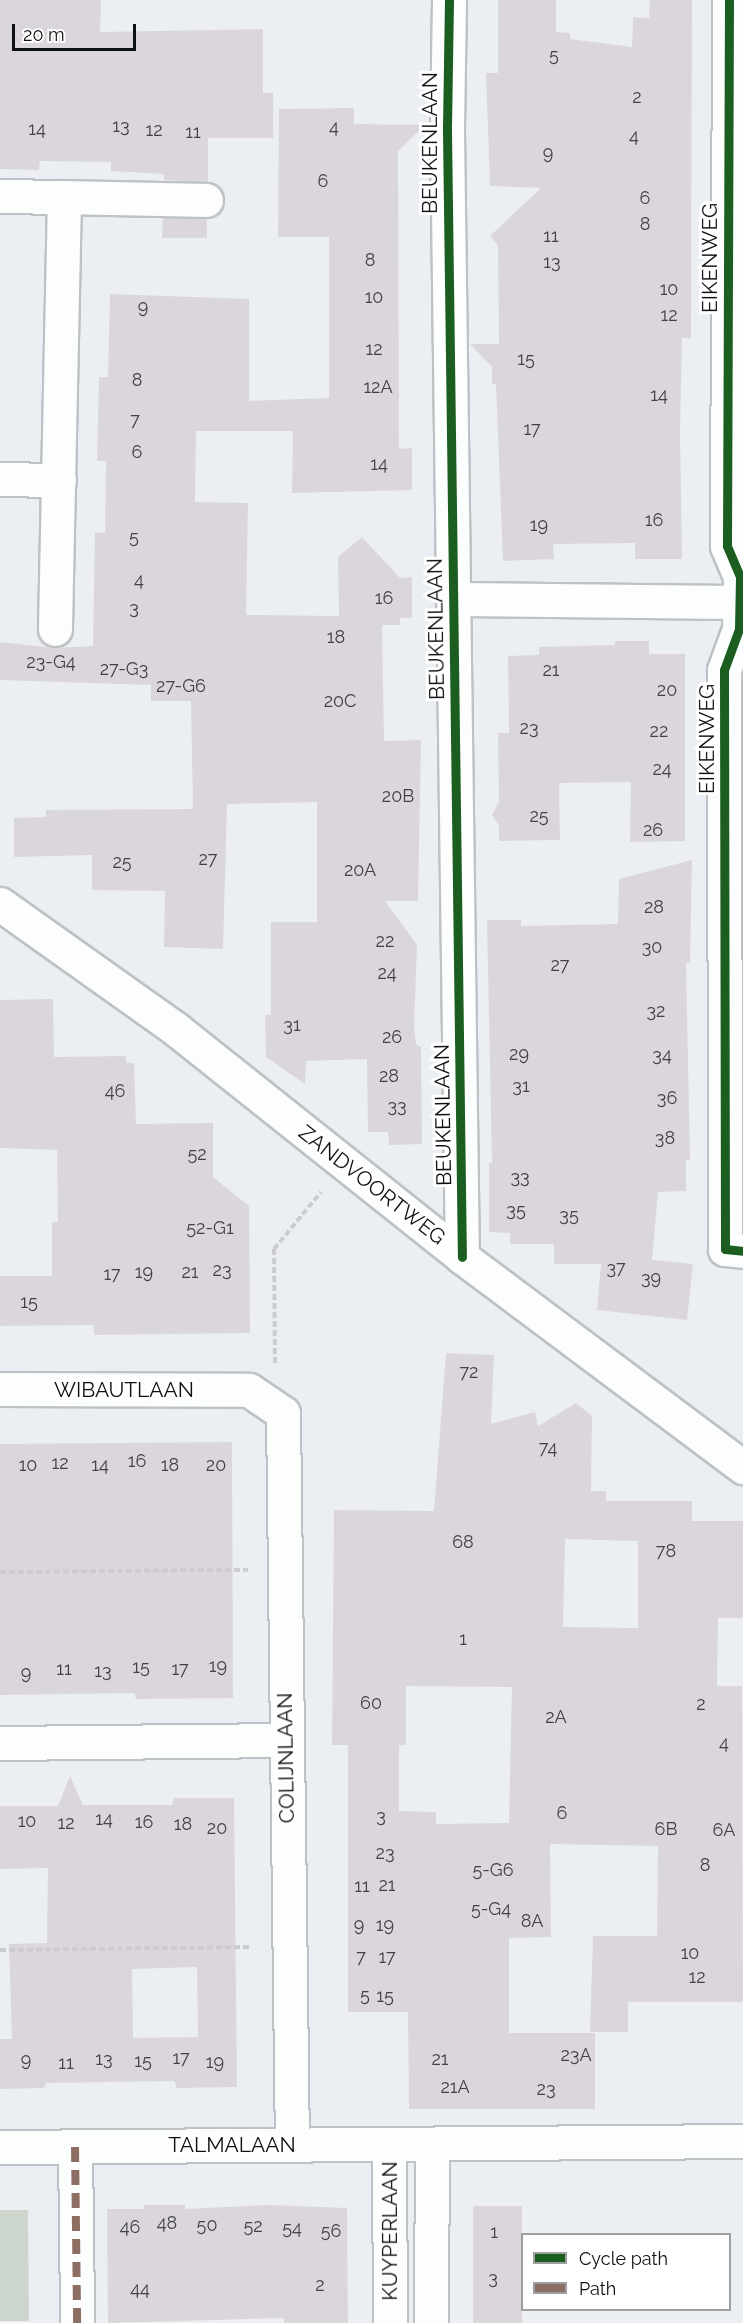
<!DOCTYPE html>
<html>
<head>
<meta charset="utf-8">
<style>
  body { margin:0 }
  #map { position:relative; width:743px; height:2323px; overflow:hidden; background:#ebeff4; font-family:Raleway,sans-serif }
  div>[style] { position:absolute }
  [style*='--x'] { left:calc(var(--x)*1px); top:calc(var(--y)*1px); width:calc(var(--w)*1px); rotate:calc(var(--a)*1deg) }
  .green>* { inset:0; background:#ccd6cc }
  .building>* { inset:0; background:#dbd6db }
  .path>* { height:4px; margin-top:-2px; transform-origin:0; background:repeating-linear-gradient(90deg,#ccccce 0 6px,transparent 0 9px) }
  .roads { filter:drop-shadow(2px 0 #bec1c5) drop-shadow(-2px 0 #bec1c5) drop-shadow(0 2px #bec1c5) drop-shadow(0 -2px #bec1c5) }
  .street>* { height:33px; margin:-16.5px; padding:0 16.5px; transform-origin:16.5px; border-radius:16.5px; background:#fcfdfd }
  .quiet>* { height:8px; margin-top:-4px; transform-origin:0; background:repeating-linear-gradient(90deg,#8d6e63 0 15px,transparent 0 23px) }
  .cycleway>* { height:9px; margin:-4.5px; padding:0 4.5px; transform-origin:4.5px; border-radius:4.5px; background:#1b5e20 }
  span { translate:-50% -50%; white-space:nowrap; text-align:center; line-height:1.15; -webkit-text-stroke:6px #fff; paint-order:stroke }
  .number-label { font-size:18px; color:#424246 }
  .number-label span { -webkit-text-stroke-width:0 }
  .street-label { font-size:21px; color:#0e1013 }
  .legend { position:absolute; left:521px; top:2233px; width:210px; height:78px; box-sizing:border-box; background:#fff; border:2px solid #9f9fa1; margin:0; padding:8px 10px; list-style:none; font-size:18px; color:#0e1013 }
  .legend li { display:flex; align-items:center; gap:12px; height:30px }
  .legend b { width:30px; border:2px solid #9f9fa1 }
  .scale { position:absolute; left:12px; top:24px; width:124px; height:27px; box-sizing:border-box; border:3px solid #0e1013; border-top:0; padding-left:8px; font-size:18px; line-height:21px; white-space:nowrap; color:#0e1013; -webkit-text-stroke:4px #fff; paint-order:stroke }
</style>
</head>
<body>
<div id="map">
  <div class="green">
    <div style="clip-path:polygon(0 2210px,28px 2210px,29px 2321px,0 2321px)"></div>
  </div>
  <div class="building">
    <div style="clip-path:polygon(0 0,101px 0,100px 32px,263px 29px,263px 93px,273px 93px,273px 138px,208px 138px,208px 182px,164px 180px,164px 174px,111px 171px,111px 162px,40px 161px,39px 170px,0 169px)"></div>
    <div style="clip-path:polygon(498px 0,556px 0,556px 32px,570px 33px,570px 39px,632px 47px,633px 17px,649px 18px,650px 0,692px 0,691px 338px,682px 338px,680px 431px,682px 559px,635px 559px,635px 543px,553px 544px,554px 559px,503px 561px,496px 384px,492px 384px,492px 367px,470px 344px,499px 344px,498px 245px,490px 236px,541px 188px,490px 186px,486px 73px,498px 73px)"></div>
    <div style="clip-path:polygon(354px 108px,354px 124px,425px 125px,398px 151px,399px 449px,412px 448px,412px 490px,292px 493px,293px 431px,196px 431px,195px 502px,248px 503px,246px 615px,339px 616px,338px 557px,362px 537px,400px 578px,412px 577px,412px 618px,400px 618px,400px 625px,382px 625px,384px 741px,421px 740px,418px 901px,385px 901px,417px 945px,414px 1028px,416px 1044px,421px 1047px,422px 1144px,389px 1145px,388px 1132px,368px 1132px,367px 1059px,306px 1061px,305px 1084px,266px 1057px,265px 1015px,271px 1015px,271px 922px,317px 922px,317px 802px,227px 804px,223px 949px,164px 947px,165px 891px,92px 890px,92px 855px,14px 857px,14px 818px,46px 817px,46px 810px,193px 809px,191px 701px,151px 701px,151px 685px,0 680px,0 642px,54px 648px,93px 646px,95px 532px,105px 533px,106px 461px,97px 461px,99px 377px,108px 377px,110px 294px,249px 299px,249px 401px,329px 398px,329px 237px,278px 237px,279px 109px)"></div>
    <div style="clip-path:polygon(163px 218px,207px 218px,207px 238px,162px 238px)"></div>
    <div style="clip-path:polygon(615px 641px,649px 641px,649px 654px,685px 654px,685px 841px,630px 842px,631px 782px,559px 783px,560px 840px,499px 841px,499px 826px,492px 815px,499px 802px,498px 733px,509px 733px,508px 656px,539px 655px,539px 647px,615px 645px)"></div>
    <div style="clip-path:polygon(692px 860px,690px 963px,686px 963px,690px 1160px,686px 1160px,686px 1191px,658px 1192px,652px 1260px,693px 1264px,687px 1320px,597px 1310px,601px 1264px,554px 1264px,554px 1244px,510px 1244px,510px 1233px,489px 1232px,489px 1163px,492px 1163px,487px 920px,521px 920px,521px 926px,618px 924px,619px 879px)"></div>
    <div style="clip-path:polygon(53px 999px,54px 1057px,126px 1056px,126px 1063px,134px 1063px,136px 1124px,213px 1123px,213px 1177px,249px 1206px,250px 1333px,94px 1335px,94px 1325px,0 1326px,0 1276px,52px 1276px,52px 1222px,58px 1222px,57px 1150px,0 1148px,0 1000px)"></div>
    <div style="clip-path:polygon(evenodd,446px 1353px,494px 1355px,491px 1424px,535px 1412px,538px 1426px,576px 1403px,592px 1416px,591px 1491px,606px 1491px,606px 1501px,692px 1501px,692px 1521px,743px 1521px,743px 1618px,718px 1618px,717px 1686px,742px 1686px,743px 2002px,628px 2002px,628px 2032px,590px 2032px,593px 1936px,657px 1936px,658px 1846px,550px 1844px,551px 1937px,509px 1938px,509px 2033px,595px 2033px,595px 2109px,409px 2109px,408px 2012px,348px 2012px,348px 1745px,332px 1745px,334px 1510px,434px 1511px,446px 1353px,565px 1539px,638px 1541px,638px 1628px,563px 1627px,565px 1539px,446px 1353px,406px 1686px,512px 1687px,509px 1823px,436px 1824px,436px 1812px,399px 1811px,399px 1745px,406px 1745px,406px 1686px)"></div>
    <div style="clip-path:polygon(232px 1442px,233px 1698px,136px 1699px,134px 1693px,0 1695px,0 1444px)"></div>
    <div style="clip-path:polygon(evenodd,70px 1776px,83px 1805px,172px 1805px,174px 1798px,234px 1798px,237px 2087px,177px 2088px,174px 2081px,46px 2083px,44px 2088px,0 2089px,0 2039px,12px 2039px,9px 1944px,47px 1943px,48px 1868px,0 1869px,0 1806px,58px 1806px,70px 1776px,197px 1967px,198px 2037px,133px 2038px,132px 1969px,197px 1967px)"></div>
    <div style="clip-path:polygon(144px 2205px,185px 2205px,185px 2209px,269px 2205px,347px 2208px,348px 2323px,284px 2323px,284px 2318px,108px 2323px,107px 2209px,144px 2209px)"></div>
    <div style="clip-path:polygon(473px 2206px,522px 2206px,522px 2323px,473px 2323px)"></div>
  </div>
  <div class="path">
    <div style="--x:275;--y:1363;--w:114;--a:-90.5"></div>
    <div style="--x:274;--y:1249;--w:74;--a:-50.5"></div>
    <div style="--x:0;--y:1572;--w:248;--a:-0.5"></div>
    <div style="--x:0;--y:1950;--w:251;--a:-0.7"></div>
  </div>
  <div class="roads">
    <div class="street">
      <div style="--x:449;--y:0;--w:132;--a:90.9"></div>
      <div style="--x:447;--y:132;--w:1125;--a:89.24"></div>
      <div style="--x:729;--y:0;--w:546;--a:90.21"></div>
      <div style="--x:727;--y:546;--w:34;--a:67"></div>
      <div style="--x:740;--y:577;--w:52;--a:91.1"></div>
      <div style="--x:739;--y:629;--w:44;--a:110.1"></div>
      <div style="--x:724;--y:670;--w:579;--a:89.9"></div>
      <div style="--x:725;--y:1249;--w:18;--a:6"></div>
      <div style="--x:0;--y:196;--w:64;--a:0.9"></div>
      <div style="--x:64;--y:197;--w:432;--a:91.2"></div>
      <div style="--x:64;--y:197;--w:142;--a:1.2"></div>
      <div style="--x:0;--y:479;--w:59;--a:1"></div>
      <div style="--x:454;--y:599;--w:285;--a:0.6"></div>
      <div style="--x:0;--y:904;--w:217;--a:35.4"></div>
      <div style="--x:177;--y:1030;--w:364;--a:38.5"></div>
      <div style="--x:462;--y:1257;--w:351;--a:36.8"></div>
      <div style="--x:0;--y:1389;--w:249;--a:0.2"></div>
      <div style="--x:249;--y:1390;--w:41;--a:34.1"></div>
      <div style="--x:283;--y:1413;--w:732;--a:89.3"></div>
      <div style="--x:0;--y:1743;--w:286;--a:-0.6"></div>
      <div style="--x:389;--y:2144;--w:179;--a:89.7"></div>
      <div style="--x:0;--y:2147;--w:743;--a:-0.46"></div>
      <div style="--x:75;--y:2147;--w:176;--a:89.3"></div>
      <div style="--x:431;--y:2323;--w:179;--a:-89.7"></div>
    </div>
  </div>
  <div class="quiet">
    <div style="--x:75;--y:2147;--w:176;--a:89.3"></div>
  </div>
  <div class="cycleway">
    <div style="--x:449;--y:0;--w:132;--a:90.9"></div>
    <div style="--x:447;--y:132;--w:1125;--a:89.24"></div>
    <div style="--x:729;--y:0;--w:546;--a:90.21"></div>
    <div style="--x:727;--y:546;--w:34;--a:67"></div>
    <div style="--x:740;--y:577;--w:52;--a:91.1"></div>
    <div style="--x:739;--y:629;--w:44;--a:110.1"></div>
    <div style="--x:724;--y:670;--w:579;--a:89.9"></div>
    <div style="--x:725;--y:1249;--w:18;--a:6"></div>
  </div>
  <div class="number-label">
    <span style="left:554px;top:55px">5</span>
    <span style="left:637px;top:97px">2</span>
    <span style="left:121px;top:126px">13</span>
    <span style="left:334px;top:127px">4</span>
    <span style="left:37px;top:129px">14</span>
    <span style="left:154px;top:130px">12</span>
    <span style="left:193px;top:132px">11</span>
    <span style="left:634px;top:136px">4</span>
    <span style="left:548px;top:153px">9</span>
    <span style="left:323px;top:181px">6</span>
    <span style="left:645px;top:198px">6</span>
    <span style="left:645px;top:224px">8</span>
    <span style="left:551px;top:236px">11</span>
    <span style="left:370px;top:260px">8</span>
    <span style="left:552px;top:262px">13</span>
    <span style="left:669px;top:289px">10</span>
    <span style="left:374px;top:297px">10</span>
    <span style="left:143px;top:307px">9</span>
    <span style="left:669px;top:315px">12</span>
    <span style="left:374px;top:349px">12</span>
    <span style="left:526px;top:359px">15</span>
    <span style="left:137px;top:380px">8</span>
    <span style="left:378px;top:387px">12A</span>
    <span style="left:659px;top:395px">14</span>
    <span style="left:135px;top:420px">7</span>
    <span style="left:532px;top:429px">17</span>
    <span style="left:137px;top:452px">6</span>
    <span style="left:379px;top:464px">14</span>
    <span style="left:654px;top:520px">16</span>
    <span style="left:539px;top:525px">19</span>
    <span style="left:134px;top:537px">5</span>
    <span style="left:139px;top:580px">4</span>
    <span style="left:384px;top:598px">16</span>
    <span style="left:134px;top:608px">3</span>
    <span style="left:336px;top:637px">18</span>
    <span style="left:51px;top:662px">23-G4</span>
    <span style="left:124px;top:669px">27-G3</span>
    <span style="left:551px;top:670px">21</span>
    <span style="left:181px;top:686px">27-G6</span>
    <span style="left:667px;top:690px">20</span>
    <span style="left:340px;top:701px">20C</span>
    <span style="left:529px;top:728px">23</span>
    <span style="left:659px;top:731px">22</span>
    <span style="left:662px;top:769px">24</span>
    <span style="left:398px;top:796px">20B</span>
    <span style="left:539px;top:816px">25</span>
    <span style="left:653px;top:830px">26</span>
    <span style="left:208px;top:859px">27</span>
    <span style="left:122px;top:862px">25</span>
    <span style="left:360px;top:870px">20A</span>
    <span style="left:654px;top:907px">28</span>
    <span style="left:385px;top:941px">22</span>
    <span style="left:652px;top:947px">30</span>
    <span style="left:560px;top:965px">27</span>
    <span style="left:387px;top:973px">24</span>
    <span style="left:656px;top:1011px">32</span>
    <span style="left:292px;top:1025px">31</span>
    <span style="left:392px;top:1037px">26</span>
    <span style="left:519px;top:1054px">29</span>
    <span style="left:662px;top:1055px">34</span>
    <span style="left:389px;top:1076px">28</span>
    <span style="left:521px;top:1086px">31</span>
    <span style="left:115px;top:1091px">46</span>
    <span style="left:667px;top:1098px">36</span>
    <span style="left:397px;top:1106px">33</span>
    <span style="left:665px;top:1138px">38</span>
    <span style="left:197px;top:1154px">52</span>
    <span style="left:520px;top:1177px">33</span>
    <span style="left:516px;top:1210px">35</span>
    <span style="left:569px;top:1215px">35</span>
    <span style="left:210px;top:1228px">52-G1</span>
    <span style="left:616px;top:1268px">37</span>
    <span style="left:222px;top:1270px">23</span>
    <span style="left:144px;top:1272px">19</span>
    <span style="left:190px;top:1272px">21</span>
    <span style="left:112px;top:1274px">17</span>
    <span style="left:651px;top:1278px">39</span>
    <span style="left:29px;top:1302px">15</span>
    <span style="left:469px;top:1372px">72</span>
    <span style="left:548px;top:1448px">74</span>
    <span style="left:137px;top:1461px">16</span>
    <span style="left:60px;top:1463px">12</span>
    <span style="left:28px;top:1465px">10</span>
    <span style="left:100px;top:1465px">14</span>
    <span style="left:170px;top:1465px">18</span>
    <span style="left:216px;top:1465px">20</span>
    <span style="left:463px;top:1542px">68</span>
    <span style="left:666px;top:1551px">78</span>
    <span style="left:463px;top:1639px">1</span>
    <span style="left:218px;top:1666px">19</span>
    <span style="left:141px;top:1667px">15</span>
    <span style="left:64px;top:1669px">11</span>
    <span style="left:180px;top:1669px">17</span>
    <span style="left:103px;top:1671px">13</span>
    <span style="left:26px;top:1673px">9</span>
    <span style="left:371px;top:1703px">60</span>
    <span style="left:701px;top:1704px">2</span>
    <span style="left:556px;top:1717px">2A</span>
    <span style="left:724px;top:1743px">4</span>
    <span style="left:562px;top:1813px">6</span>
    <span style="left:381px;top:1816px">3</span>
    <span style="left:104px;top:1819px">14</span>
    <span style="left:27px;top:1821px">10</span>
    <span style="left:144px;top:1822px">16</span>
    <span style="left:66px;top:1823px">12</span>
    <span style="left:183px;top:1824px">18</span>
    <span style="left:217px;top:1828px">20</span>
    <span style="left:666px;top:1829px">6B</span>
    <span style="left:724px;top:1830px">6A</span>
    <span style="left:385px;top:1853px">23</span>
    <span style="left:705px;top:1865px">8</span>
    <span style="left:493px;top:1870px">5-G6</span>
    <span style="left:387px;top:1885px">21</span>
    <span style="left:362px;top:1886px">11</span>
    <span style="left:491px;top:1909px">5-G4</span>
    <span style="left:532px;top:1921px">8A</span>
    <span style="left:359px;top:1925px">9</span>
    <span style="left:385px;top:1925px">19</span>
    <span style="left:690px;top:1953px">10</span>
    <span style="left:361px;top:1957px">7</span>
    <span style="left:387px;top:1957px">17</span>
    <span style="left:697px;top:1977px">12</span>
    <span style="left:365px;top:1995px">5</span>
    <span style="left:385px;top:1996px">15</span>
    <span style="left:576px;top:2055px">23A</span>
    <span style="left:181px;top:2058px">17</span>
    <span style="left:104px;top:2059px">13</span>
    <span style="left:440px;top:2059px">21</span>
    <span style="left:26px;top:2060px">9</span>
    <span style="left:143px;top:2061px">15</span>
    <span style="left:215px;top:2062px">19</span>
    <span style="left:66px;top:2063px">11</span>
    <span style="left:455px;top:2087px">21A</span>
    <span style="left:546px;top:2089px">23</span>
    <span style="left:167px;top:2223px">48</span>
    <span style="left:207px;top:2225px">50</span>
    <span style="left:253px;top:2226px">52</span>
    <span style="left:130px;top:2227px">46</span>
    <span style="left:292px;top:2228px">54</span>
    <span style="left:331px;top:2231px">56</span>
    <span style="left:494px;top:2232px">1</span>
    <span style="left:493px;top:2278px">3</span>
    <span style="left:320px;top:2285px">2</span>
    <span style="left:140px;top:2289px">44</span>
  </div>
  <div class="street-label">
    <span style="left:430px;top:143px;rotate:-90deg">BEUKENLAAN</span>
    <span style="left:710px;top:258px;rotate:-90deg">EIKENWEG</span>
    <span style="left:436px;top:629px;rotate:-91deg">BEUKENLAAN</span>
    <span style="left:707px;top:739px;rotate:-90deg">EIKENWEG</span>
    <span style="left:443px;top:1115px;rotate:-91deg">BEUKENLAAN</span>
    <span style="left:372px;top:1185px;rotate:38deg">ZANDVOORTWEG</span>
    <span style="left:124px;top:1390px">WIBAUTLAAN</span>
    <span style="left:286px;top:1758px;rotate:-91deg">COLIJNLAAN</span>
    <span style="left:232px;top:2145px">TALMALAAN</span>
    <span style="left:390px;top:2231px;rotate:-90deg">KUYPERLAAN</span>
  </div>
  <ul class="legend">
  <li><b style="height:8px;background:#1b5e20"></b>Cycle path</li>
  <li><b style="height:8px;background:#8d6e63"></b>Path</li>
  </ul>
  <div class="scale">20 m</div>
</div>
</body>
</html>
